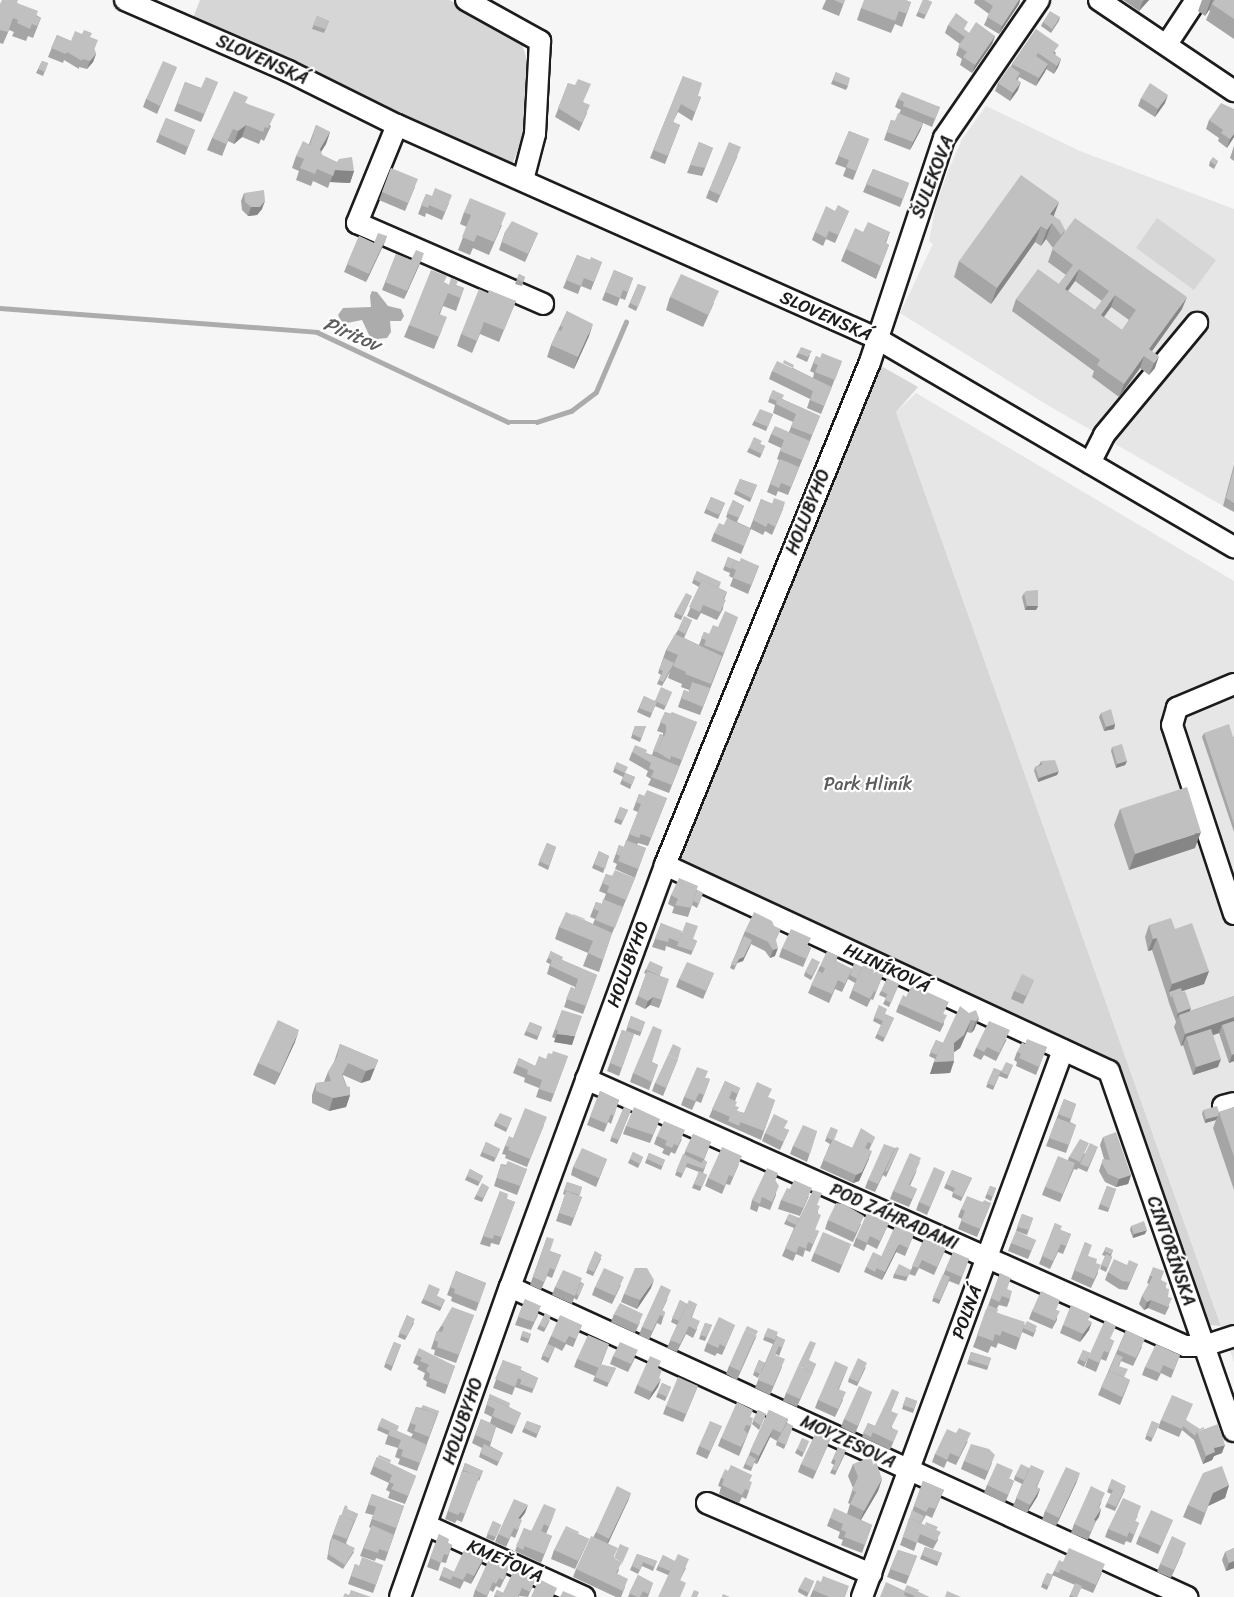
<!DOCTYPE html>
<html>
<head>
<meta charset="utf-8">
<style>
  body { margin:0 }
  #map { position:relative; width:1234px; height:1597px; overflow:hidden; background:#f6f6f6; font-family:Sriracha,sans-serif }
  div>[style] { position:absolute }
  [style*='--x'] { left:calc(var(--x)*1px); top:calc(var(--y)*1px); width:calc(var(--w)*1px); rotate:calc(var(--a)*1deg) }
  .built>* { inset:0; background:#e6e6e6 }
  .green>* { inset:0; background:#d6d6d6 }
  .water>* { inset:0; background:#acacac }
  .stream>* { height:4.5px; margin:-2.25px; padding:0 2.25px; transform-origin:2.25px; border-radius:2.25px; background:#acacac }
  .roads { filter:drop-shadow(2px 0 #1c1c1c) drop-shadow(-2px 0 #1c1c1c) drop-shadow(0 2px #1c1c1c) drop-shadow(0 -2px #1c1c1c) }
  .minor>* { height:20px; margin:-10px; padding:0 10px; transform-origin:10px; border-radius:10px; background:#fff }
  .wall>* { inset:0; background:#a5a5a5 }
  .shaded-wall>* { inset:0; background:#868686 }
  .building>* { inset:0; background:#c0c0c0 }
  span { translate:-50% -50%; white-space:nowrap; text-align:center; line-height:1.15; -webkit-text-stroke:4.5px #fff; paint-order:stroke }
  .street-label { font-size:18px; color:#1c1c1c }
  .park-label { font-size:18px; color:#5d5d5d }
  .water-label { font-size:20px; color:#5d5d5d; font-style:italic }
</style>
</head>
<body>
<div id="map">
  <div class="built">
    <div style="clip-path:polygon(986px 106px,1080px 151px,1234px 209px,1234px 462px,1223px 506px,1049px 406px,900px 313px,933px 244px,929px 241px,936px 204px,949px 169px,962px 139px)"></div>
    <div style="clip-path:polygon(916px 393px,1234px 581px,1234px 1362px,896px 412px)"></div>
  </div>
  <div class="green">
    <div style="clip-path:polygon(200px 0,449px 0,519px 35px,528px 63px,530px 122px,510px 169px,191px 23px)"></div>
    <div style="clip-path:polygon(1157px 218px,1216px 260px,1194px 290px,1136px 248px)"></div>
    <div style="clip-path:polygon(883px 367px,918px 387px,896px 412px,1221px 1326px,1210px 1325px,1201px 1316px,1152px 1176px,1158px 1173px,1140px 1123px,1134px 1124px,1115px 1071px,681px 865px,678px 859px,876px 371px)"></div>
  </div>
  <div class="water">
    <div style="clip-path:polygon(372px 291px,377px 292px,388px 306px,401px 309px,404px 316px,401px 321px,390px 321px,391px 332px,387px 338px,377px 339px,370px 337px,362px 320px,347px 323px,341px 321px,338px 315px,343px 308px,371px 307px,370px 296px)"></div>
  </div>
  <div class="stream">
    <div style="--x:0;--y:308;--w:318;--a:4.3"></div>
    <div style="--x:317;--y:332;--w:211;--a:25.2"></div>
    <div style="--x:508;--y:422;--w:29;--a:0"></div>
    <div style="--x:537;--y:422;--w:36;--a:-18"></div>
    <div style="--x:571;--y:411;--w:31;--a:-37"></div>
    <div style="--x:596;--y:392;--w:76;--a:-66.8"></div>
  </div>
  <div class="roads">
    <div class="minor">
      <div style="--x:125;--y:0;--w:178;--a:23.5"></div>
      <div style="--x:288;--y:71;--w:122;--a:26.4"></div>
      <div style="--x:397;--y:125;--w:524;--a:23.97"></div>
      <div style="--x:876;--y:338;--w:415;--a:30.3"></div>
      <div style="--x:466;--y:0;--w:85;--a:29"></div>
      <div style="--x:540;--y:41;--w:93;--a:93.1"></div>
      <div style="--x:535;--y:134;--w:48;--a:104.6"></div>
      <div style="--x:1099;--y:0;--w:163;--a:34"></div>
      <div style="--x:1167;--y:44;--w:53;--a:-56.6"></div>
      <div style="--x:397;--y:125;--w:106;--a:112.2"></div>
      <div style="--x:357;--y:223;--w:203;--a:23.5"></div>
      <div style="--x:1090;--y:463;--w:31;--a:-63"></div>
      <div style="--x:1104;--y:435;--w:146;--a:-50.3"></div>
      <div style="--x:1234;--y:684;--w:62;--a:157.2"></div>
      <div style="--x:1177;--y:708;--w:18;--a:106"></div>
      <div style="--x:1172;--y:725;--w:199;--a:71.8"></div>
      <div style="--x:665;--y:865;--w:489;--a:24.9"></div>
      <div style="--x:1109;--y:1071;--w:381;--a:70.9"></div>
      <div style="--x:586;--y:1079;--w:656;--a:24.02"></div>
      <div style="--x:1185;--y:1346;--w:19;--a:0"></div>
      <div style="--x:1204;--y:1346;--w:32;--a:-18"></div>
      <div style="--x:1223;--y:1106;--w:11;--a:-15"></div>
      <div style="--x:510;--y:1287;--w:745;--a:24.6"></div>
      <div style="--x:707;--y:1503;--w:179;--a:23.4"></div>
      <div style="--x:426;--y:1525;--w:174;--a:24.5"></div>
      <div style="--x:400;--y:1597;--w:329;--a:-70.5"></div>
      <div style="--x:510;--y:1287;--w:450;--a:-69.8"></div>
      <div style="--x:665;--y:865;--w:543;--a:-67.83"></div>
      <div style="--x:870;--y:362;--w:236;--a:-71.7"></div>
      <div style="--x:944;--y:138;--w:168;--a:-55.5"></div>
      <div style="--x:862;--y:1597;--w:583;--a:-69.82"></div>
    </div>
  </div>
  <div class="wall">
    <div style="clip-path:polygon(826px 0,845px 0,839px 16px,822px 9px)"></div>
    <div style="clip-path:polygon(923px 0,932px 2px,924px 19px,916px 16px)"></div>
    <div style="clip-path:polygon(975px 0,1020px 0,1019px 4px,999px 34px,984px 25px,989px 14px,974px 3px)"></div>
    <div style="clip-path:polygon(1123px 0,1149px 0,1139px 11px)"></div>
    <div style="clip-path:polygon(1202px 0,1234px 0,1234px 39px,1206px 20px,1210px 11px,1209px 10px,1205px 16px,1198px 11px)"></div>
    <div style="clip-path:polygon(911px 2px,902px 27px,895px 24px,891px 33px,857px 20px,861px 8px)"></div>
    <div style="clip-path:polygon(17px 3px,41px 18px,33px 38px,28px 36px,26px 41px,12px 36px,14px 32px,9px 30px,3px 44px,0 43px,0 4px)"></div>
    <div style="clip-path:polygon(317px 16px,329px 21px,324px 33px,312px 29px)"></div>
    <div style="clip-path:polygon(1060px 17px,1059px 21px,1051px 33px,1041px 26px,1043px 22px)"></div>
    <div style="clip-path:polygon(948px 25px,965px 30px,969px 33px,995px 36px,992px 44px,972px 73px,960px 65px,962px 59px,956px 55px,960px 44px,945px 33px)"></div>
    <div style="clip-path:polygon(1036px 29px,1056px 53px,1055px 55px,1061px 59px,1058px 67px,1054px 74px,1046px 69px,1036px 86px,1019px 77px,1018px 80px,1018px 90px,1010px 101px,995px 91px,998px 83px,1011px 67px,1012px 64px)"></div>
    <div style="clip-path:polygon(57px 35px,71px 41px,90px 37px,96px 54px,93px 62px,87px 69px,79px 67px,79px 69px,64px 60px,63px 63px,48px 57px)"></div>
    <div style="clip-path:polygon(42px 61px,48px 63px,43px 76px,36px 73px)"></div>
    <div style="clip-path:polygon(177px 67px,157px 114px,143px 107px,146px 99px)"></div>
    <div style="clip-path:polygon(836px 72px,848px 86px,846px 90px,831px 84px)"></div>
    <div style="clip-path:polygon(683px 76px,698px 96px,701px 97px,692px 121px,678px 112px,673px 122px,680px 125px,665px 164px,650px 158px)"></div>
    <div style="clip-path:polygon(185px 82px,201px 88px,218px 82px,201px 122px,174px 111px)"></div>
    <div style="clip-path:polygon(568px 83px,584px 103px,587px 113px,579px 131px,555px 117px)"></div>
    <div style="clip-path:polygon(1141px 98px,1165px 103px,1155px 117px,1138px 106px)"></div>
    <div style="clip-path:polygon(898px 99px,940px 107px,932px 127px,923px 123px,920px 131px,910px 150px,884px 140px,891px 120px,895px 121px,901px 110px,895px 107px)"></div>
    <div style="clip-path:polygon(246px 103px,271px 126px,264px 141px,261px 139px,259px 144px,242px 137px,234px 144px,228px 141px,222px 156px,207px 150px,212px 138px)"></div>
    <div style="clip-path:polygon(1234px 109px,1234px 137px,1227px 148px,1218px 141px,1219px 138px,1206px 129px,1209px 120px)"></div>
    <div style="clip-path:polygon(166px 118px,195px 130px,185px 155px,156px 142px)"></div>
    <div style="clip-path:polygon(316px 125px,330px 132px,326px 144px,321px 152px,322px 155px,354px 171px,350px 183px,330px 182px,328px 188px,313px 181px,311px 186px,296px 180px,299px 171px,292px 168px,296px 156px,309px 144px)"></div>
    <div style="clip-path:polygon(849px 131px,869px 139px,853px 180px,843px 176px,846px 168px,835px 164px)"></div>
    <div style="clip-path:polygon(699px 142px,713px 148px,702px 176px,687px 173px)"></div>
    <div style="clip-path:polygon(1234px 146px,1234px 161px,1230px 158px)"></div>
    <div style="clip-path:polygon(738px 155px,717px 203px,706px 198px,709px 190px)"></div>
    <div style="clip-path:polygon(1210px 161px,1218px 161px,1214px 169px,1209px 166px)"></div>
    <div style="clip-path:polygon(391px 168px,415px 187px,405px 211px,379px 200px)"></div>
    <div style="clip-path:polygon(873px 169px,909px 183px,900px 207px,863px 192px)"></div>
    <div style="clip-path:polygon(244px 193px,262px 209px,257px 215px,248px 216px,242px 210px,241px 201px)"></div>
    <div style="clip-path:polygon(426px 194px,449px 203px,442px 220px,426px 213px,425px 217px,418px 214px)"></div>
    <div style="clip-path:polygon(849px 211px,835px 243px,826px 239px,823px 246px,812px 240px,815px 232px)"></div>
    <div style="clip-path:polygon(464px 212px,502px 225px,489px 255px,473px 248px,470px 255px,458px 250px,467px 227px,460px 224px)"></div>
    <div style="clip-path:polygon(evenodd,1054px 216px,1065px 230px,1064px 234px,1182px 309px,1152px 351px,1155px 368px,1149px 375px,1140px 368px,1119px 397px,1092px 377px,1094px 371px,1012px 311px,1016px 299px,1059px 284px,1066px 275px,1048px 262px,1053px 248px,1046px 239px,1041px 246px,1035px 242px,991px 304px,954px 277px,959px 261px,1054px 216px,1075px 281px,1102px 301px,1095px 310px,1068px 291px,1075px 281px,1054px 216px,1111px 307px,1129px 320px,1122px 330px,1104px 317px,1111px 307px)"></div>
    <div style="clip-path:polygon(505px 232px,538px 233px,525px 262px,499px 250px)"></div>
    <div style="clip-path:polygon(863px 232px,890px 232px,886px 243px,889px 245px,876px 279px,841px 261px,846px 249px)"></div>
    <div style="clip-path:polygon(359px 236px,374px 243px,387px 236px,366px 282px,344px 272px)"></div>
    <div style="clip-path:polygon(396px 254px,411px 260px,421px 261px,404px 299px,382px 290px)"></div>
    <div style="clip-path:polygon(577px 255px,590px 260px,602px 262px,591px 290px,581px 286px,578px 294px,563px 288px)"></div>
    <div style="clip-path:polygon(614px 270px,633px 278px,625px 300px,620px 298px,617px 306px,602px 300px)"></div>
    <div style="clip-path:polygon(519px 274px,525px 277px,522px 286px,515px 284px)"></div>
    <div style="clip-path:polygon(445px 283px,449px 285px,456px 285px,464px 288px,456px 311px,443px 306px,440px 314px,442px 329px,434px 349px,404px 337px,409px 325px)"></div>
    <div style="clip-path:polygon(638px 284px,646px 287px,636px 311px,628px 307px)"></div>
    <div style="clip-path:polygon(488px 293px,516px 301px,499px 342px,480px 334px,472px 353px,457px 346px,461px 334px)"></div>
    <div style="clip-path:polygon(670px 297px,714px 303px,703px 327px,666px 310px)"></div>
    <div style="clip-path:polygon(567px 311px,589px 336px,574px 369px,547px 357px,551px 345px)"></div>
    <div style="clip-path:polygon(798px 353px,810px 355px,807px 362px,796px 357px)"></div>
    <div style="clip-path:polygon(816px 356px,820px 358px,842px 361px,821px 414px,807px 408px,810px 399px,769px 379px,772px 371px,793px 368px,813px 378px,814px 373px,810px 371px)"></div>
    <div style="clip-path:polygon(773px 390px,782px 399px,820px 416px,788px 495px,778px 491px,776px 496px,767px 492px,779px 460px,777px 459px,781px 448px,768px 442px,771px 434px,789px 432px,793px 422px,773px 413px,775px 405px,768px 402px)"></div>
    <div style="clip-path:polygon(773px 414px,766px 431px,752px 425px,754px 421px)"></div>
    <div style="clip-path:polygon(760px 444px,765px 446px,760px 458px,747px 452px,749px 448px)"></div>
    <div style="clip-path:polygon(1234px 464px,1234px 512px,1223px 506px)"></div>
    <div style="clip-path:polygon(740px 479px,757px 485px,750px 502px,734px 494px)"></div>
    <div style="clip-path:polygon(711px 497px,725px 503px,718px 519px,704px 513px)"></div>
    <div style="clip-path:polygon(761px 499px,783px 509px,772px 535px,765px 531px,763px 535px,751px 529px,741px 554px,711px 541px,714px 533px,724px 525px,729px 519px,726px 517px,733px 500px,744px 506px,737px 522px,750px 528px)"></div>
    <div style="clip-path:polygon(728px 557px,740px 562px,759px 566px,748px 594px,730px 586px,733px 578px,729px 576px,730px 573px,723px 570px)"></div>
    <div style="clip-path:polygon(697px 571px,719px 588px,727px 592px,724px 600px,723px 609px,717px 620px,701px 613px,697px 620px,687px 616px,699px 587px,692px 583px)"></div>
    <div style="clip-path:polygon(1024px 593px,1038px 606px,1036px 610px,1025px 610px,1022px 597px)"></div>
    <div style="clip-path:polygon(692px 596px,681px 620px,674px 617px,675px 613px)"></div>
    <div style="clip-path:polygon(738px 617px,700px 715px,678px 707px,684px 690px,689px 692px,689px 690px,681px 687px,682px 684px,668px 678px,670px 672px,662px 686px,657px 684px,661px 675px,658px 673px,666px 650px,678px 630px,692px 620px,684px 638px,699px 645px,704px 632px,709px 634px)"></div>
    <div style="clip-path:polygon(672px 692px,664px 710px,655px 706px,650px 718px,637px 712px,644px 696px,654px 701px)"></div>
    <div style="clip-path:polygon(665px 712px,697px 722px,669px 793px,648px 785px,651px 779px,646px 776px,648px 771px,629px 760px,632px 752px,646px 753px,652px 755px,660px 734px,663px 735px,663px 733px,657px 731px)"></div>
    <div style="clip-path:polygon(1101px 713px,1115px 724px,1114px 729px,1104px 731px,1099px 717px)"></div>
    <div style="clip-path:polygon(635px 726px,646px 726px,640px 742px,631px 738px)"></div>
    <div style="clip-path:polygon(1204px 733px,1234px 737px,1234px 832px,1202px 737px)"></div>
    <div style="clip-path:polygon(1112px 747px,1127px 761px,1125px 765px,1116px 768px,1111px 751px)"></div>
    <div style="clip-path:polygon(1041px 761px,1057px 775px,1038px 782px,1034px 771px,1035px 767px,1039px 765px)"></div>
    <div style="clip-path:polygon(617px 762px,625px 773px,635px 777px,630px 789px,620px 784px,623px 777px,613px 772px)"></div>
    <div style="clip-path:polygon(639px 794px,644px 796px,667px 798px,648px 846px,638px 843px,637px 845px,646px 848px,635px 878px,615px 869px,617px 864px,613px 862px,619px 845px,624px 847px,638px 812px,633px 810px)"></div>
    <div style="clip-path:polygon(620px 807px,628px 810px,621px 825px,614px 822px)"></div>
    <div style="clip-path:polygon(1120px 809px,1195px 848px,1129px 870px,1114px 825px)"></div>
    <div style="clip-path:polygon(547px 843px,556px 847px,548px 870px,538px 865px)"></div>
    <div style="clip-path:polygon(599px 851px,609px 856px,603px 873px,592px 868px)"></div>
    <div style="clip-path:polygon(606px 874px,612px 876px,635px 878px,611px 936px,599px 972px,583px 966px,588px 953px,555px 939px,559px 927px,584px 920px,593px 924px,595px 919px,590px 917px,596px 902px,602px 904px,606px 894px,599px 891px)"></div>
    <div style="clip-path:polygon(697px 890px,703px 893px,697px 908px,692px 905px,688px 917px,672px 913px,674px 907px,668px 904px,671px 895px)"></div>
    <div style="clip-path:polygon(661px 923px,697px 941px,691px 955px,666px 946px,665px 951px,652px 947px)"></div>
    <div style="clip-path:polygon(1149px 925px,1175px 929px,1209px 971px,1204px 984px,1182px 991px,1190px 1011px,1234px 996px,1234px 1061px,1229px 1063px,1219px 1033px,1213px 1035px,1218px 1067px,1193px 1075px,1183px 1045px,1181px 1046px,1174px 1027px,1176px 1022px,1169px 1003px,1167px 996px,1152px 950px,1148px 951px,1145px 937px)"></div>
    <div style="clip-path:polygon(745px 931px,776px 941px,775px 956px,770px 958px,765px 951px,751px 944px,743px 961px,737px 963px,734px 970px,730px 968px)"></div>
    <div style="clip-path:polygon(808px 946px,811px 948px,803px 967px,779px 957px,782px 948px)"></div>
    <div style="clip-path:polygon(551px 951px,562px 960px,597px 975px,583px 1014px,564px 1007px,571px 987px,575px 989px,575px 987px,547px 974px,550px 964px,546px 962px)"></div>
    <div style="clip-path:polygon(838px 956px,836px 961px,852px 969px,862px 967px,884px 972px,873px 1000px,871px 999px,867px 1007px,849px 998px,855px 983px,848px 979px,842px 992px,835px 989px,829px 1003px,808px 993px,820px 966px)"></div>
    <div style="clip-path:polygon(818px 966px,811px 980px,804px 976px,805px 972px)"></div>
    <div style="clip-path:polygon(646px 969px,660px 975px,662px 1000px,659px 1008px,650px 1005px,645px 1009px,635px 1004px,646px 974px,644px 973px)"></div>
    <div style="clip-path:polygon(714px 973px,703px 999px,676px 987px,679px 979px)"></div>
    <div style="clip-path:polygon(1034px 980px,1023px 1004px,1011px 999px,1014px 991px)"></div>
    <div style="clip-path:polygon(899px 984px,889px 1007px,883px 1004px,886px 998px,879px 995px,881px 991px)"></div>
    <div style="clip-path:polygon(899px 1004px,944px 1014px,944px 1024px,940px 1032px,896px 1012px)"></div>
    <div style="clip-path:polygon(879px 1005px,885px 1014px,894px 1018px,883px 1042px,875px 1038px,881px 1025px,873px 1021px)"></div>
    <div style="clip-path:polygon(562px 1010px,572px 1045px,554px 1042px,556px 1039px,552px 1037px)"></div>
    <div style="clip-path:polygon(969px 1013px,979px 1018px,974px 1030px,971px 1033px,967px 1032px,960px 1048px,954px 1052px,954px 1061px,950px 1073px,930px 1074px,935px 1059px,929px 1056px,936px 1040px,943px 1043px)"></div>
    <div style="clip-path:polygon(631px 1016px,645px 1022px,640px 1036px,626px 1031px)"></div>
    <div style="clip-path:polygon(530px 1022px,542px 1027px,537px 1040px,524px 1035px)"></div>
    <div style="clip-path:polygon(622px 1030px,634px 1034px,619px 1076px,607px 1071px)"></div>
    <div style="clip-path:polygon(1007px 1039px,996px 1061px,984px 1055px,981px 1060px,973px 1056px,976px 1048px)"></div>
    <div style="clip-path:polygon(295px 1042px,275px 1085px,253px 1075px,258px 1063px)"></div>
    <div style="clip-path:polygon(340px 1044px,378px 1060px,370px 1080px,361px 1083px,343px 1075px,343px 1076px,350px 1095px,346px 1107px,329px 1111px,312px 1103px,312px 1095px,316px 1083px,324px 1082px,328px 1072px,334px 1062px)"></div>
    <div style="clip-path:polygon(1025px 1044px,1047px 1047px,1036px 1075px,1016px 1066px,1017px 1062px,1014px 1060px,1017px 1052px)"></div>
    <div style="clip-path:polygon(568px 1056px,551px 1102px,536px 1097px,539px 1088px,524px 1082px,525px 1078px,513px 1073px,519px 1058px,535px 1066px,546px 1059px)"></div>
    <div style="clip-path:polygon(678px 1059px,663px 1096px,652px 1091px,655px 1083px)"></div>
    <div style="clip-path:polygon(652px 1062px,658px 1065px,649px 1090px,630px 1082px,633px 1073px)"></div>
    <div style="clip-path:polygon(1013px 1065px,1007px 1079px,999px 1076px,993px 1090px,986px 1087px,994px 1068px,1001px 1071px)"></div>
    <div style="clip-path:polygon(706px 1078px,710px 1079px,701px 1103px,696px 1101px,692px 1110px,681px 1105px,684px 1097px)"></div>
    <div style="clip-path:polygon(725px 1081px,740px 1088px,735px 1101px,735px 1106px,737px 1111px,744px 1113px,769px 1098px,775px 1100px,761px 1140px,709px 1117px)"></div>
    <div style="clip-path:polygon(600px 1091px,619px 1100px,611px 1124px,608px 1122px,604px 1132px,587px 1125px)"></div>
    <div style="clip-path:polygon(1064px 1099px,1076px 1104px,1070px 1122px,1076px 1125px,1066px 1153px,1046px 1146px)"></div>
    <div style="clip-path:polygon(624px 1107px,631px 1110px,617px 1144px,610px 1141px)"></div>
    <div style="clip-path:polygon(1234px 1107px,1234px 1190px,1213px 1128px,1216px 1120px,1205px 1123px,1202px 1114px,1203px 1110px,1219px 1112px)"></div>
    <div style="clip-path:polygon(512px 1118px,506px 1132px,494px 1126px,495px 1122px)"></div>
    <div style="clip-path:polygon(660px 1119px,650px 1143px,623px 1134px,626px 1126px)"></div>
    <div style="clip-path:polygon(544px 1125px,527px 1167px,505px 1158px,506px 1155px,502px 1154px,505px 1146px,513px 1138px)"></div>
    <div style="clip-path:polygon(831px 1127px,834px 1140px,852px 1148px,875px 1137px,869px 1150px,869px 1159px,859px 1181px,853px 1183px,820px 1168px,830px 1144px,825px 1141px)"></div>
    <div style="clip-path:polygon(785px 1129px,789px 1130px,780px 1150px,762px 1141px,765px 1133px)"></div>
    <div style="clip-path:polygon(817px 1131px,807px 1162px,790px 1154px,793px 1146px)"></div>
    <div style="clip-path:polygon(693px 1134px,711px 1142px,704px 1160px,707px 1162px,703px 1173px,707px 1175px,700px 1191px,692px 1188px,699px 1172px,686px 1167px,681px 1178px,675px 1175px)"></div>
    <div style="clip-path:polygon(657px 1136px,682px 1139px,675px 1154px,671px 1152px,669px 1156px,662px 1153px,664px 1149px,654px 1144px)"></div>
    <div style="clip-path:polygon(1103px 1137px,1131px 1175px,1128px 1184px,1116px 1187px,1105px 1182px,1099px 1171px,1103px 1159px,1104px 1159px,1100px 1145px)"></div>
    <div style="clip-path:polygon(486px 1142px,500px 1149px,494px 1162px,480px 1156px)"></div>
    <div style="clip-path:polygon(895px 1148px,899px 1148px,886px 1177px,883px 1175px,875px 1192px,865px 1188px,868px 1180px)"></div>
    <div style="clip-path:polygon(1096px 1151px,1087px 1172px,1078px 1168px,1077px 1170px,1074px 1169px,1060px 1202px,1042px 1195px,1045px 1187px,1068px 1160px,1069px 1157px)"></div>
    <div style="clip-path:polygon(633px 1152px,643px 1157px,638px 1168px,628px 1163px)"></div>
    <div style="clip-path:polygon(649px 1153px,665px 1160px,661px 1170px,645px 1163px)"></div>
    <div style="clip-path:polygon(607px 1159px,596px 1187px,571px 1175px,573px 1167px)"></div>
    <div style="clip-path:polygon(501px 1164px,527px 1169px,517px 1195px,494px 1186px)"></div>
    <div style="clip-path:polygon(739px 1164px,730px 1185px,726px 1184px,722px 1194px,705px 1186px,708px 1178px)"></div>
    <div style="clip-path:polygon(470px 1169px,483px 1176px,478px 1186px,465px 1180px)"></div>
    <div style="clip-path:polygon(917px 1170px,910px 1186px,917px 1189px,909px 1207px,890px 1199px,893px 1191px)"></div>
    <div style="clip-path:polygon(952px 1170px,972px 1178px,961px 1201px,952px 1197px,953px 1192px,944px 1188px)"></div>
    <div style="clip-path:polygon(945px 1172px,927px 1215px,916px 1210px,919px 1202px)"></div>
    <div style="clip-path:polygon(778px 1173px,775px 1181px,776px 1195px,770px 1210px,759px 1206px,757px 1212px,750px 1209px,752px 1200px)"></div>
    <div style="clip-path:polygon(567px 1182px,582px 1187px,579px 1196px,582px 1197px,571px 1226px,556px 1221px,565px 1195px,563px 1194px)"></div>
    <div style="clip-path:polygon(990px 1186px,996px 1188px,991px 1201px,985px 1198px)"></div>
    <div style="clip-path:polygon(1107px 1186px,1116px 1189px,1108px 1212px,1098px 1209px)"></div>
    <div style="clip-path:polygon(489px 1187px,482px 1202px,474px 1199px,476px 1195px)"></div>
    <div style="clip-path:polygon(500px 1191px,507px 1199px,515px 1202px,499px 1245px,491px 1243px,490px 1247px,480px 1244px)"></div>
    <div style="clip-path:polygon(809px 1196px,800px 1216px,778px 1209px,781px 1200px)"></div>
    <div style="clip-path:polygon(983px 1202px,991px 1203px,977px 1237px,958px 1229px,962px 1219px,958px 1217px,961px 1209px)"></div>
    <div style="clip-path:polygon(817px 1205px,818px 1214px,815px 1230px,819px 1231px,810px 1252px,805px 1250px,803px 1257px,796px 1254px,793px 1261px,782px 1256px,794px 1228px,784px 1224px,789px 1214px,799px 1218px)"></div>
    <div style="clip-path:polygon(1022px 1214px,1033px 1218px,1027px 1235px,1016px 1231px)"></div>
    <div style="clip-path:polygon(828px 1220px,861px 1224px,853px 1242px,825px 1229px)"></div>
    <div style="clip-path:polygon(889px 1223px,877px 1249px,867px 1244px,864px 1251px,853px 1246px,856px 1238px)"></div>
    <div style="clip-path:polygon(1055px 1223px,1060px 1230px,1071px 1234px,1063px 1254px,1058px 1252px,1050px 1269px,1039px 1264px)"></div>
    <div style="clip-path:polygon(1131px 1226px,1145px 1234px,1133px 1238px,1130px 1230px)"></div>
    <div style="clip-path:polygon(914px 1234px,905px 1256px,896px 1252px,882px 1280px,864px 1272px,866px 1267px)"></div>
    <div style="clip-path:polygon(547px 1237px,550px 1251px,561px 1255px,552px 1278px,547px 1276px,541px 1290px,530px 1285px)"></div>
    <div style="clip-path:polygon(924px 1239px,946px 1248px,934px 1275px,919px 1268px,915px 1276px,909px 1274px,906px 1281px,893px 1278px,894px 1274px,911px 1270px)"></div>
    <div style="clip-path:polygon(1036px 1240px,1028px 1259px,1008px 1251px,1011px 1243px)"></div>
    <div style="clip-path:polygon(1085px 1242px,1088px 1256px,1096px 1263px,1098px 1273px,1091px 1288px,1071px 1279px)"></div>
    <div style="clip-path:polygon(851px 1244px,839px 1273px,811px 1261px,814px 1253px)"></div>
    <div style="clip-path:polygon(1106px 1247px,1113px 1250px,1111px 1256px,1112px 1257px,1106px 1272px,1100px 1269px,1105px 1256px,1102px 1255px)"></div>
    <div style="clip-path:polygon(595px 1251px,601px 1259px,593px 1276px,586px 1273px)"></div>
    <div style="clip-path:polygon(953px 1252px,969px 1259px,959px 1285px,949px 1281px,939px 1304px,932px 1301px)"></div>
    <div style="clip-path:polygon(1138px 1264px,1127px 1290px,1119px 1289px,1105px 1280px,1108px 1272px,1127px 1265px)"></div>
    <div style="clip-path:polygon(456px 1271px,486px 1283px,476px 1311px,451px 1301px,452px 1297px,447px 1295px)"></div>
    <div style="clip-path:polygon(1000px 1273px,1007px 1289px,1010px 1299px,1007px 1307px,999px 1305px,997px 1308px,997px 1313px,1036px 1330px,1033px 1337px,1022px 1332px,1016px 1350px,998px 1343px,996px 1348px,991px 1346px,988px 1353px,973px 1347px)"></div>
    <div style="clip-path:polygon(1150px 1275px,1161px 1280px,1166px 1288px,1169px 1307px,1165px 1315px,1148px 1308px,1144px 1310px,1139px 1304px,1142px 1296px,1149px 1284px,1147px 1283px)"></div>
    <div style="clip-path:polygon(581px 1282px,584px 1284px,577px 1300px,574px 1298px,575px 1295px,572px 1304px,552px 1295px,555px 1287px)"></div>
    <div style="clip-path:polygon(621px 1285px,612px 1304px,592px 1295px,595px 1287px)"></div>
    <div style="clip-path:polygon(651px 1288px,637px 1309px,621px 1302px,624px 1294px)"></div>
    <div style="clip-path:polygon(437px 1296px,445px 1300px,440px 1311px,421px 1303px,423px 1299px)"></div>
    <div style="clip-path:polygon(668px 1298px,662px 1311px,665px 1312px,661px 1325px,657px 1323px,649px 1340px,639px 1335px,642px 1327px)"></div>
    <div style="clip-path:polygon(525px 1299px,538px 1315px,531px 1330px,515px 1325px)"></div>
    <div style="clip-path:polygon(680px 1300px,687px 1304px,697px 1304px,692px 1317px,697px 1329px,693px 1338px,686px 1334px,677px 1352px,667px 1348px,677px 1325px,671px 1322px)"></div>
    <div style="clip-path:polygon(1057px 1310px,1057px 1320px,1052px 1329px,1029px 1319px,1032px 1311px)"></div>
    <div style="clip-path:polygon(614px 1314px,640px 1322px,635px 1333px,611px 1322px)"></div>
    <div style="clip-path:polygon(407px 1315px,414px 1323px,405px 1340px,398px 1337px)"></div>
    <div style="clip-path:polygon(474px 1315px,456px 1363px,434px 1355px,435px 1350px,431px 1349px,437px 1331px,438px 1331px,441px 1326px)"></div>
    <div style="clip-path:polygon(550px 1320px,544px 1332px,537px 1329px,539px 1325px)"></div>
    <div style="clip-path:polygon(1089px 1321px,1089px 1330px,1080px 1342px,1060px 1333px,1063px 1325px)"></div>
    <div style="clip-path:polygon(705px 1323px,712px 1325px,705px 1341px,699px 1339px)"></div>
    <div style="clip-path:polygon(582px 1325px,573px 1347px,566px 1344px,562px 1351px,555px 1347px,548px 1363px,541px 1359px,551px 1336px)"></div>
    <div style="clip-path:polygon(735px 1325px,722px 1355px,717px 1353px,715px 1356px,704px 1351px,707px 1343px)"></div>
    <div style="clip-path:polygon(768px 1328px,777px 1336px,785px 1340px,779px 1356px,776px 1354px,775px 1355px,782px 1367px,770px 1395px,755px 1388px,762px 1370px,758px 1378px,753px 1375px,759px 1360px,765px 1363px,773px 1344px,763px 1340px)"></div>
    <div style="clip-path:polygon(1126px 1330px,1142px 1347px,1133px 1366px,1121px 1361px,1119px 1366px,1124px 1377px,1130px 1380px,1120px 1405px,1098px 1395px)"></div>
    <div style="clip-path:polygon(523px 1331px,531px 1334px,528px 1343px,520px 1340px)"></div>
    <div style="clip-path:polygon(757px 1335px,737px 1380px,726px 1374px,729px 1366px)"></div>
    <div style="clip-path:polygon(1110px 1339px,1114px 1341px,1106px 1361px,1101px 1359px,1096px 1372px,1085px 1367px,1088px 1358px)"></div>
    <div style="clip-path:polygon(394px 1342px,401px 1345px,391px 1371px,384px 1367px)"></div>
    <div style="clip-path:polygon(609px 1344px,601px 1365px,616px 1368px,607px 1387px,593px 1381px,595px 1376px,574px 1367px,577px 1359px)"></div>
    <div style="clip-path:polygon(1083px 1350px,1090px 1353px,1084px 1367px,1077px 1363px)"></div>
    <div style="clip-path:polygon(971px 1352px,991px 1358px,987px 1370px,967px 1364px)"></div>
    <div style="clip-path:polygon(416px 1355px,455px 1366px,445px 1394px,426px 1386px,427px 1382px,423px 1379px,425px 1373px,417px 1369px,419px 1366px,413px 1363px)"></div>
    <div style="clip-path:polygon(1180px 1355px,1171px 1378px,1161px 1373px,1157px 1381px,1142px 1375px,1145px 1367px)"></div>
    <div style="clip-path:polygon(613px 1356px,635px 1358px,628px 1372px,610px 1364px)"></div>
    <div style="clip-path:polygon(503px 1360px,521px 1370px,538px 1378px,532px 1393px,515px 1387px,512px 1395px,493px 1388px)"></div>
    <div style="clip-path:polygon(809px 1361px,816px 1364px,797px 1407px,783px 1401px,786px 1393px)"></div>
    <div style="clip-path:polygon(848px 1367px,839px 1389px,843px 1400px,835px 1417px,815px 1408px,818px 1400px)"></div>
    <div style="clip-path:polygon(866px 1367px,857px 1386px,848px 1382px,849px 1378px)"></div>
    <div style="clip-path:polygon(658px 1368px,659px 1378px,658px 1387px,649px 1400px,634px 1393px,637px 1385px)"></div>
    <div style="clip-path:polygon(662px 1383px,671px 1387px,665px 1401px,656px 1397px)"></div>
    <div style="clip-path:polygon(698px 1386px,683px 1422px,663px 1414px,666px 1406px)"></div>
    <div style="clip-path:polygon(872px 1392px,855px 1434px,841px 1427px,844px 1419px)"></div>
    <div style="clip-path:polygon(899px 1392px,891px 1411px,892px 1428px,898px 1431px,890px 1450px,862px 1437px,868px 1423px,875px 1426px)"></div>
    <div style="clip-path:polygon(490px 1394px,509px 1407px,521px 1413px,512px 1434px,496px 1427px,490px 1446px,503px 1453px,497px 1466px,479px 1457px,482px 1448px,472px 1443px,481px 1419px,490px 1423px,492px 1417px,484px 1413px)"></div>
    <div style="clip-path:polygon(906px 1397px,917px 1401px,913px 1413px,902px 1409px)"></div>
    <div style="clip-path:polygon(416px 1407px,421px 1408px,439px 1411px,417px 1471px,398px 1464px,400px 1459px,395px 1457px,398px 1448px,385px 1444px,388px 1435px,377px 1430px,382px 1418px,397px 1431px,411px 1437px,413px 1434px,407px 1431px)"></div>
    <div style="clip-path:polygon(758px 1410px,766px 1414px,759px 1430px,752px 1424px)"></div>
    <div style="clip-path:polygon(769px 1410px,788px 1419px,787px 1423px,793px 1426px,784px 1449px,776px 1445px,777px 1441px,770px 1437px,757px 1464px,754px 1463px,751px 1471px,743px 1468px)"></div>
    <div style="clip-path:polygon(750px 1417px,751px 1426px,739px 1456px,718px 1446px,721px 1438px)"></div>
    <div style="clip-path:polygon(1161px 1420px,1186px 1420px,1222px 1453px,1214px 1456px,1212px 1460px,1203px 1464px,1194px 1440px,1182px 1430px,1179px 1437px,1158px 1428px)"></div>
    <div style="clip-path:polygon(527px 1421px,541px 1426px,536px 1438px,522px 1432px)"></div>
    <div style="clip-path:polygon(1152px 1421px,1159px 1424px,1151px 1442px,1145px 1439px)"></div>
    <div style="clip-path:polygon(722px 1426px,707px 1459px,696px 1454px,699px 1446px)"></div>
    <div style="clip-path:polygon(831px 1438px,813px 1479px,798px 1472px,801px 1464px)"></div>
    <div style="clip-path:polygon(809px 1441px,802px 1457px,795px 1453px,797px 1449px)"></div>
    <div style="clip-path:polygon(968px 1441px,956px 1465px,947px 1461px,944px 1468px,932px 1462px,935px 1454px)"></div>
    <div style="clip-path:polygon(838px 1447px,845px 1454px,835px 1475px,830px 1473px,834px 1465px,831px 1463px)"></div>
    <div style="clip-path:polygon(377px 1457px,416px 1476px,405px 1504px,388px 1498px,390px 1492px,386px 1490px,389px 1483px,370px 1474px)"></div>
    <div style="clip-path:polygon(964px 1461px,992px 1463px,985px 1480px,961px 1469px)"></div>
    <div style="clip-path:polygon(465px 1463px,483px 1471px,479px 1481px,478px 1480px,462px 1522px,457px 1520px,455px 1523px,445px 1519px)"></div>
    <div style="clip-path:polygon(853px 1464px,882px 1479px,878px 1491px,861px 1520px,872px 1525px,862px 1553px,841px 1545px,843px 1540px,838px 1538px,840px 1532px,827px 1526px,830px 1518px,847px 1514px,850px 1504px,848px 1503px,853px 1488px,848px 1476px)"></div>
    <div style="clip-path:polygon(1029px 1468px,1044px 1471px,1037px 1487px,1040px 1489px,1037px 1497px,1027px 1513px,1013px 1506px,1022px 1484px,1014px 1480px,1015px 1476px)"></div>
    <div style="clip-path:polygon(728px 1471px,752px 1475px,749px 1481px,749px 1491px,746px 1499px,742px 1497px,739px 1503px,719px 1494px,721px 1487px,718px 1486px,721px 1478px)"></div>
    <div style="clip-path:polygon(1010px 1479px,1014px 1481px,1005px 1503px,984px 1493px,987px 1485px)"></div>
    <div style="clip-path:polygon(1112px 1479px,1125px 1490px,1115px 1511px,1105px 1507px,1111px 1494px,1107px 1492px)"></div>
    <div style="clip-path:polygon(923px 1481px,944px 1490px,932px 1518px,926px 1515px,921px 1524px,936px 1530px,938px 1540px,933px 1549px,917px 1542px,914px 1551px,900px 1545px)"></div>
    <div style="clip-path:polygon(1077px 1481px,1056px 1526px,1042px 1520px,1045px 1511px)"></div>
    <div style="clip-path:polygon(1229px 1485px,1225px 1498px,1208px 1506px,1201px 1525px,1183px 1517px,1188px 1505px)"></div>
    <div style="clip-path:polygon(631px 1493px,608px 1544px,619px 1570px,617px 1574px,625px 1587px,621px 1597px,616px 1597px,573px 1577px,576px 1569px,596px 1532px)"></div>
    <div style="clip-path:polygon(372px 1494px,404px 1506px,385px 1561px,376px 1558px,375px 1561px,360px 1556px,371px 1528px,369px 1527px,373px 1515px,365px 1513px)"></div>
    <div style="clip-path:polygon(1102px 1501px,1099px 1508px,1101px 1509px,1088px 1540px,1071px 1533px,1074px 1524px)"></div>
    <div style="clip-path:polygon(347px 1509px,358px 1514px,346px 1543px,354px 1552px,343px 1569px,327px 1559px,330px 1542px,340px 1515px,341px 1516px)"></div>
    <div style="clip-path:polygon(525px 1513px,520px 1519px,519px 1528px,515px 1538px,511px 1536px,506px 1547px,495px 1542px,498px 1534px)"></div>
    <div style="clip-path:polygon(1138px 1515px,1135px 1521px,1139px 1523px,1131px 1543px,1126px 1541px,1124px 1545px,1105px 1537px,1108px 1529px)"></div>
    <div style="clip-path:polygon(553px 1517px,546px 1534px,552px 1536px,541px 1563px,515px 1551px,524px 1528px,531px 1531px)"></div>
    <div style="clip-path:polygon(1173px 1520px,1158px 1554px,1136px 1544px,1139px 1536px)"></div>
    <div style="clip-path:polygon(493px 1521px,501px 1525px,494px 1541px,486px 1538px)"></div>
    <div style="clip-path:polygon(439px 1534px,448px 1543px,452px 1545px,446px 1563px,441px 1562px,438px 1571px,427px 1567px)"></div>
    <div style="clip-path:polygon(578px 1534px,589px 1539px,575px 1569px,551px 1559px,554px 1550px)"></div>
    <div style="clip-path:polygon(925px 1547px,942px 1553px,937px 1566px,920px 1559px)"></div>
    <div style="clip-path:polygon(1234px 1548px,1234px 1568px,1226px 1571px,1222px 1560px,1225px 1552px)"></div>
    <div style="clip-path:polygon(898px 1550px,917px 1556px,906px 1584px,887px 1577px)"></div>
    <div style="clip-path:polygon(1183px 1551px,1171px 1578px,1157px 1572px,1160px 1564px)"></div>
    <div style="clip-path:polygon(637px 1554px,657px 1561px,653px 1571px,642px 1566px,638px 1574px,630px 1570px)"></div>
    <div style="clip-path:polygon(485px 1555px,482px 1563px,471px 1584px,464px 1581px,460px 1589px,439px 1580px,444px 1567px,454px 1572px)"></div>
    <div style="clip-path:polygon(663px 1555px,686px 1568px,680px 1580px,656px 1570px)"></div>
    <div style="clip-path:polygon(1063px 1562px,1102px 1573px,1093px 1593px,1081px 1588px,1077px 1597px,1069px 1597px,1075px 1585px,1052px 1575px,1054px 1571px)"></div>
    <div style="clip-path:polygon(355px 1564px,359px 1566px,383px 1565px,373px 1593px,348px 1584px)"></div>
    <div style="clip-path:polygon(1047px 1573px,1053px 1575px,1047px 1590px,1041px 1587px)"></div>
    <div style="clip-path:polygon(507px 1574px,500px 1588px,496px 1586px,493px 1592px,490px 1590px,487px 1597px,473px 1597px,475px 1590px)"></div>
    <div style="clip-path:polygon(638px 1575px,653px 1583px,648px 1597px,628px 1597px)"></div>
    <div style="clip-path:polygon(536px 1578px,528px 1597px,519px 1596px,519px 1597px,494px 1597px,497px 1590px,503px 1593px)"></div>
    <div style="clip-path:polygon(814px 1581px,807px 1597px,798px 1592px,799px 1588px)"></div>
    <div style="clip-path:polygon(821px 1582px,845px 1597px,810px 1597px,813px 1590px)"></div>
    <div style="clip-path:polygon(904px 1591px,918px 1592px,929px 1597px,880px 1597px)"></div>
  </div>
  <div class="shaded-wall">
    <div style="clip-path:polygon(1019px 0,1020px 0,1019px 4px,999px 34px,1002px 26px)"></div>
    <div style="clip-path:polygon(1144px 0,1149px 0,1139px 11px,1142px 3px)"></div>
    <div style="clip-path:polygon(1211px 0,1213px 0,1209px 10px,1205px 16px)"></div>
    <div style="clip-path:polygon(995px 36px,992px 44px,972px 73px,975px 65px)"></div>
    <div style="clip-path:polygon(96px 54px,93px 62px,87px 69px,90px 61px)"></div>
    <div style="clip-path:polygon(1061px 59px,1058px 67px,1054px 74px,1057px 66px)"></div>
    <div style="clip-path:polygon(1048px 64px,1045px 72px,1036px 86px,1039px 78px)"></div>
    <div style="clip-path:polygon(1021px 82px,1018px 90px,1010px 101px,1013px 93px)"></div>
    <div style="clip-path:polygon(1168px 95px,1165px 103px,1155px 117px,1158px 109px)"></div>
    <div style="clip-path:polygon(923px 123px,920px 131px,910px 150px,913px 142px)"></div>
    <div style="clip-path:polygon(246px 125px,242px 137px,234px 144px,238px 131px)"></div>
    <div style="clip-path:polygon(330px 132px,326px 144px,315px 161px,320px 149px)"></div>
    <div style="clip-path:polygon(1234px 134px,1234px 137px,1227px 148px,1230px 139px)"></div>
    <div style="clip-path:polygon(335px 170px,354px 171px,350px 183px,330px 182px)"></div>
    <div style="clip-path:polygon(265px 201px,262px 209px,257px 215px,248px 216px,251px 207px)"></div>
    <div style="clip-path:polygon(1059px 202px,1053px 218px,1044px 230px,1050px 214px)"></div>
    <div style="clip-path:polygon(1052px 223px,1046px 239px,1041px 246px,1047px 230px)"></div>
    <div style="clip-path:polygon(1041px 226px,1035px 242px,991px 304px,997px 288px)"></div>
    <div style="clip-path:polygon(387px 236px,384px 244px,366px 282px,369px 274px)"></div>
    <div style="clip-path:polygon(424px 253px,421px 261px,404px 299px,407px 291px)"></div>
    <div style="clip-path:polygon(1079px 269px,1075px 281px,1060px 301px,1065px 289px)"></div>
    <div style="clip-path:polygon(1115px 295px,1111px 307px,1096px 327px,1101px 315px)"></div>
    <div style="clip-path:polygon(1187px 297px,1182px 309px,1147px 358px,1149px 349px)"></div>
    <div style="clip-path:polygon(593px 324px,589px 336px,574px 369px,578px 357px)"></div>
    <div style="clip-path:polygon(1144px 356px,1140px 368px,1119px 397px,1124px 384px)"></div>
    <div style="clip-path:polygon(1159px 356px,1155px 368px,1149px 375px,1154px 363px)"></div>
    <div style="clip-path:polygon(1027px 606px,1038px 606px,1036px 610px,1025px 610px)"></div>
    <div style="clip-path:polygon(1115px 724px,1114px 729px,1104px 731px,1106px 727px)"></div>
    <div style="clip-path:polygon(1127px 761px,1125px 765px,1116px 768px,1117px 764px)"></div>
    <div style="clip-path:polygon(1059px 771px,1057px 775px,1038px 782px,1039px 778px)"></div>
    <div style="clip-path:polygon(1201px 832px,1195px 848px,1129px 870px,1135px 854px)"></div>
    <div style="clip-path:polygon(1157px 938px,1152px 950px,1148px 951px,1153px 939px)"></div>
    <div style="clip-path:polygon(751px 944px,743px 961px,737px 963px,734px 970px,739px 959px)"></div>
    <div style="clip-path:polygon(778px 948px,775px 956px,770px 958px,773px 950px)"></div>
    <div style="clip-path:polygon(1209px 971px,1204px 984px,1170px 995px,1169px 992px,1172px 984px)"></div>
    <div style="clip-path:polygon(653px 997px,650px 1005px,645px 1009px,648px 1001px)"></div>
    <div style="clip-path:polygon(1191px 1008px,1188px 1017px,1179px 1015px,1177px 1018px,1177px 1016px,1175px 1021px,1178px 1013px)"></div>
    <div style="clip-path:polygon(1234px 1017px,1234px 1028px,1222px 1025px,1219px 1033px,1188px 1044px,1186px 1037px,1183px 1045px,1181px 1046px,1185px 1034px)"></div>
    <div style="clip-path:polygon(979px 1018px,974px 1030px,971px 1033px,976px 1021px)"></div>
    <div style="clip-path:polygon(971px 1020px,967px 1032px,960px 1048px,950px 1055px,954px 1043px)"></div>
    <div style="clip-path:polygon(299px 1030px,295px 1042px,275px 1085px,280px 1073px)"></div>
    <div style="clip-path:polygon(557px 1034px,575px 1036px,572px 1045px,554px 1042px)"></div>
    <div style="clip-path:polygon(1234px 1054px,1234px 1061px,1229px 1063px,1232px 1055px)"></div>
    <div style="clip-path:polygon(1221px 1059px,1218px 1067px,1193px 1075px,1196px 1067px)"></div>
    <div style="clip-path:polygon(378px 1060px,370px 1080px,361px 1083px,366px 1071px)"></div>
    <div style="clip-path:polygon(954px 1061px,950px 1073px,930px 1074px,934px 1062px)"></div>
    <div style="clip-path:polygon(350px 1095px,346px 1107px,329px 1111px,333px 1098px)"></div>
    <div style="clip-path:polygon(1218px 1116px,1216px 1120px,1205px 1123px,1206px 1119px)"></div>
    <div style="clip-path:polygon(872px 1151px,859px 1181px,853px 1183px,856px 1175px)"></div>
    <div style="clip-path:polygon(1131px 1175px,1128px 1184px,1116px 1187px,1119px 1179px)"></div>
    <div style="clip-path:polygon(1147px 1230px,1145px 1234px,1133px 1238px,1134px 1234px)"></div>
    <div style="clip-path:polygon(899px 1244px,896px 1252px,882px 1280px,885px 1272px)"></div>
    <div style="clip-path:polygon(654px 1280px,651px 1288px,637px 1309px,640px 1300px)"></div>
    <div style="clip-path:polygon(1151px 1300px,1148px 1308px,1144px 1310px,1147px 1302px)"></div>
    <div style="clip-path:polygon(1092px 1322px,1089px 1330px,1080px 1342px,1083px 1334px)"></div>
    <div style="clip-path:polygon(661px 1379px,658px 1387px,649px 1400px,652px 1392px)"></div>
    <div style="clip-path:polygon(773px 1429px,770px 1437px,757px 1464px,759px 1456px)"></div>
    <div style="clip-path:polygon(1225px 1445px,1222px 1453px,1214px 1456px,1212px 1460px,1203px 1464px,1206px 1456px,1214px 1448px)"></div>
    <div style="clip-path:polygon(1080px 1473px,1077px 1481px,1056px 1526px,1059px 1518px)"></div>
    <div style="clip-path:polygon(882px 1479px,878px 1491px,859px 1523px,864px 1511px)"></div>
    <div style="clip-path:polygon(1229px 1485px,1225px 1498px,1208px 1506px,1201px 1525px,1213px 1493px)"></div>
    <div style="clip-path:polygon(1040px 1489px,1037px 1497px,1027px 1513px,1030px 1505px)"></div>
    <div style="clip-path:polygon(631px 1493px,628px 1501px,606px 1547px,609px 1539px)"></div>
    <div style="clip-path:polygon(528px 1505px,525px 1513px,515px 1526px,518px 1518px)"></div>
    <div style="clip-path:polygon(1101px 1509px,1099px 1517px,1091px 1528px,1094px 1520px)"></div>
    <div style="clip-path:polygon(485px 1555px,482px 1563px,471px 1584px,474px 1576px)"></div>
    <div style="clip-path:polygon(1234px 1561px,1234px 1568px,1226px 1571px,1229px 1563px)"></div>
  </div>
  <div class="building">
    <div style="clip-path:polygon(2px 0,18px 0,17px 3px,38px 11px,36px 16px,41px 18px,37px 26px,32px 24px,30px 29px,17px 23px,18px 20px,13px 18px,8px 32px,0 30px,0 4px)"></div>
    <div style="clip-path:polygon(834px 0,845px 0,843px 4px)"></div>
    <div style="clip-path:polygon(864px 0,906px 0,911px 2px,907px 14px,899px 11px,895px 21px,861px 8px)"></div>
    <div style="clip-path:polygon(923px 0,928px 0,932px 2px,926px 15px,918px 12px)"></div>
    <div style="clip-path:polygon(984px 0,1019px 0,1002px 26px,987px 17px,993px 6px)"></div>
    <div style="clip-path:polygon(1215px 0,1234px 0,1234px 19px,1212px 4px)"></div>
    <div style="clip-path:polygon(1050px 11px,1060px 17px,1052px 29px,1043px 22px)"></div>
    <div style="clip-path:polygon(956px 13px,968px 22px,964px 29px,969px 33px,976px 22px,995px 36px,975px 65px,963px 57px,967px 52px,958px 46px,965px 37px,948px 25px)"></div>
    <div style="clip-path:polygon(317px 16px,329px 21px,325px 29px,313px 25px)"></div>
    <div style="clip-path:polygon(1036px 29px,1059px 45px,1053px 53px,1061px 59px,1057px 66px,1038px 53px,1036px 56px,1048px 64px,1039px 78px,1012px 64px)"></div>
    <div style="clip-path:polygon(84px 30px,92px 33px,90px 37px,98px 40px,94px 50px,96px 54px,90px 61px,82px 59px,82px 61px,67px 52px,66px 54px,51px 48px,57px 35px,71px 41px,75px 31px,82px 34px)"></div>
    <div style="clip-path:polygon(42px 61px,48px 63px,45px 72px,38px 69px)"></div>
    <div style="clip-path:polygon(163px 61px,177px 67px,160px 106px,146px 99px)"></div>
    <div style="clip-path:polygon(1010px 66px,1020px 73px,1016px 79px,1021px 82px,1013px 93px,998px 83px)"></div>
    <div style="clip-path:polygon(836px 72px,850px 78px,848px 86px,833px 80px)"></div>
    <div style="clip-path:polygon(683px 76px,702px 83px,698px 96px,701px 97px,695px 112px,681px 104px,673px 122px,680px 125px,668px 156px,653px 150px)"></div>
    <div style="clip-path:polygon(206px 77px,218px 82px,204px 114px,177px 103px,185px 82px,201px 88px)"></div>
    <div style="clip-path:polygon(578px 79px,591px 84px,583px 102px,590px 105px,582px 123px,558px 108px,568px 83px,575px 85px)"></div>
    <div style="clip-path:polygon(1150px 83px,1168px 95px,1158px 109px,1141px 98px)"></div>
    <div style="clip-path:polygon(234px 91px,248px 97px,245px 103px,275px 114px,268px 128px,265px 127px,263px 132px,246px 125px,238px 131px,233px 129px,226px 144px,212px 138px)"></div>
    <div style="clip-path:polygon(902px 92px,940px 107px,935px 119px,903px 106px,904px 102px,898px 99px)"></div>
    <div style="clip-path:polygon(1221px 103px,1234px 109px,1234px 134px,1230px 139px,1221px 133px,1223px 130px,1209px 120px)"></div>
    <div style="clip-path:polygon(898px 113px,923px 123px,913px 142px,887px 132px,891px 120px,895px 121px)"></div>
    <div style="clip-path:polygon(166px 118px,195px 130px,188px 147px,159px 134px)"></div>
    <div style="clip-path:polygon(316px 125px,330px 132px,320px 149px,322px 155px,337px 162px,339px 159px,352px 157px,354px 171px,335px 170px,333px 176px,317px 169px,315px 174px,300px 168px,304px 159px,296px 156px,303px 141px,310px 145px)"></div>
    <div style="clip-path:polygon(849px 131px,869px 139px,856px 171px,846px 167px,849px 160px,838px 156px)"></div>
    <div style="clip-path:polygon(699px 142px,713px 148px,705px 168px,690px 165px)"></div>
    <div style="clip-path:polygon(729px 142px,741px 147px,720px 195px,709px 190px)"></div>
    <div style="clip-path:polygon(1213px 157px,1218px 161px,1215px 165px,1210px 161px)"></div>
    <div style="clip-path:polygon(391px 168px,418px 179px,408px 203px,382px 192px)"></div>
    <div style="clip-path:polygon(873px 169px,909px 183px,903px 199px,866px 184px)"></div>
    <div style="clip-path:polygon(1021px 175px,1059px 202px,1050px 214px,1060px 220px,1065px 230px,1061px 235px,1052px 223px,1047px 230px,1041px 226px,997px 288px,959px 261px)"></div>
    <div style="clip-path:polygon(435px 188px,452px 195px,445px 212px,429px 205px,428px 208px,421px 205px,426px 194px,432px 196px)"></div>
    <div style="clip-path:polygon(264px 190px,265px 201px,260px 207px,251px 207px,245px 202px,244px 193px)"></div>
    <div style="clip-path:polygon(470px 198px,506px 213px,494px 242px,477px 235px,474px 242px,462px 237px,471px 215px,464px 212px)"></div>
    <div style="clip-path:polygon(838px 205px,849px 211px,838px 235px,829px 231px,826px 238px,815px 232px,826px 206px,835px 211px)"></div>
    <div style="clip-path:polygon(evenodd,1075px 218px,1187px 297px,1149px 349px,1159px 356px,1154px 363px,1144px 356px,1124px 384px,1097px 365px,1100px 360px,1016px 299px,1038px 269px,1059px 284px,1073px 265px,1052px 249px,1075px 218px,1079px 269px,1109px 291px,1095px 310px,1065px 289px,1079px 269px,1075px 218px,1115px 295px,1136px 310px,1122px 330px,1101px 315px,1115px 295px)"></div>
    <div style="clip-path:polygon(512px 221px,538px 233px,528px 254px,502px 242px,505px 232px)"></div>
    <div style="clip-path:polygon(868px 222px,890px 232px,885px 242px,889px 245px,881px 266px,846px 249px,855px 228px,863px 232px)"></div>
    <div style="clip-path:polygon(378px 233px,387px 236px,369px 274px,347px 264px,359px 236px,374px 243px)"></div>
    <div style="clip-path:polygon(416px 250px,424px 253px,407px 291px,385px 282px,396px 254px,411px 260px)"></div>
    <div style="clip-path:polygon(577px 255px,590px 260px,591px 257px,602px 262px,594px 282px,584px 278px,581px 286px,566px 280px)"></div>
    <div style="clip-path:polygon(431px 270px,447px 276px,444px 282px,449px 285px,451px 278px,458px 281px,456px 285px,464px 288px,460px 298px,448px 293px,439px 314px,447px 317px,439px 337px,409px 325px)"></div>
    <div style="clip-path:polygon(614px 270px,633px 278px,628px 292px,623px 290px,620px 298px,605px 292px)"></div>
    <div style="clip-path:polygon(519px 274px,525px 277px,523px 282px,517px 279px)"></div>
    <div style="clip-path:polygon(681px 274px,719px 291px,708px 315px,670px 297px)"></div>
    <div style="clip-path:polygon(638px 284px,646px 287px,638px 307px,630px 303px)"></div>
    <div style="clip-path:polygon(479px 289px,488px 293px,489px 290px,516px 301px,504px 330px,484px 322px,477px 341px,461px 334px)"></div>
    <div style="clip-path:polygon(567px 311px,593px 324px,578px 357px,551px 345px,558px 330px,561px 331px,563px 327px,560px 326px)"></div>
    <div style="clip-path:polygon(801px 347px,812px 351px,808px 357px,798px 353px)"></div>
    <div style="clip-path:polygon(822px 353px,842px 361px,835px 380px,815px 372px,818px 365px,813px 363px,816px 356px,820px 358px)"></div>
    <div style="clip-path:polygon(784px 360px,794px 365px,793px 368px,783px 363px)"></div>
    <div style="clip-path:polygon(777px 361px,832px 387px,824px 406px,810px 400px,813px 391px,772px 371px)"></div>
    <div style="clip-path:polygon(773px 390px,784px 395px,782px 399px,778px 397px,777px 401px,769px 398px)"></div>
    <div style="clip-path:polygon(778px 397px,820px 416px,812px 435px,791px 427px,796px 414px,776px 404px)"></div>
    <div style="clip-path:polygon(760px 409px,773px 414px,768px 427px,754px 421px)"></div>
    <div style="clip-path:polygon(775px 426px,810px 441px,802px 460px,780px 451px,784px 440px,771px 434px)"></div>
    <div style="clip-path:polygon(754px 437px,762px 441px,760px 444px,765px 446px,762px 454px,749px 448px)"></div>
    <div style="clip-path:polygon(780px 459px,799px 467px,791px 487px,781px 483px,779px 488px,770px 484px)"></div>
    <div style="clip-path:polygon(1234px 468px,1234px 503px,1226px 498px)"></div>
    <div style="clip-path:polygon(740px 479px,757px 485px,751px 498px,735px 490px)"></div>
    <div style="clip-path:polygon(711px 497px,725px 503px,719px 515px,706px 509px)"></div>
    <div style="clip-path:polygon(774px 498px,785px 502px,783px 509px,772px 504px)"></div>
    <div style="clip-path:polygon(761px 499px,783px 508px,775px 527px,768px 523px,766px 527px,753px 520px)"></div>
    <div style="clip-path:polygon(733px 500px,744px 506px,739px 518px,727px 513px)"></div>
    <div style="clip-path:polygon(727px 518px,751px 529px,744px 546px,714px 533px,719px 523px,724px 525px)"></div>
    <div style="clip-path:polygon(728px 557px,740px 562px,739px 563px,734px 562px,731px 569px,725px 566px)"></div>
    <div style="clip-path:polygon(741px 558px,759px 566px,751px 585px,733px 578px,736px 570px,732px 568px,734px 562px,739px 563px)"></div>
    <div style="clip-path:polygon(697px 571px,721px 582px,719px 588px,702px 580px,701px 583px,693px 579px)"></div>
    <div style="clip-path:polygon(702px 580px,727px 592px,723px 599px,726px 600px,720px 612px,703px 605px,700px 612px,689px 607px)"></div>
    <div style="clip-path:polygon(1038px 590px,1038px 606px,1027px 606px,1024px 593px,1026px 591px)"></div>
    <div style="clip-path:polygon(686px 593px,692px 596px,682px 616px,675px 613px)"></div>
    <div style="clip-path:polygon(725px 611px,738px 617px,724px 653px,704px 645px,706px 640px,701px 638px,704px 632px,709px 634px,713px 625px,718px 627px)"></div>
    <div style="clip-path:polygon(684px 616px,692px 620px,685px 634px,678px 630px)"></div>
    <div style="clip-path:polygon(675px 634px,722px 656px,711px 684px,685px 674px,686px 672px,673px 666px,678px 655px,666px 650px)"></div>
    <div style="clip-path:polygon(664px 658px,674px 663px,663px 682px,659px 680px,663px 671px,659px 669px)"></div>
    <div style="clip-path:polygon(692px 682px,710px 688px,703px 707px,681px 698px,684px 690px,689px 692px)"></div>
    <div style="clip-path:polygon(661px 687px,672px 692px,666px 706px,655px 701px)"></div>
    <div style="clip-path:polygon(644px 696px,657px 702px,652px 713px,639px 708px)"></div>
    <div style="clip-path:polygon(1111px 709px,1115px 724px,1106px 727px,1101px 713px)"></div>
    <div style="clip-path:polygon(665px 712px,670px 714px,672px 712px,697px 722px,682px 760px,671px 756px,670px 760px,657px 752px,666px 732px,666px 725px,660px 722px)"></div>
    <div style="clip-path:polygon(1229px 724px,1233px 737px,1234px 737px,1234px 824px,1204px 733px)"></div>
    <div style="clip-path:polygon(635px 726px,646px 726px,641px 738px,632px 734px)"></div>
    <div style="clip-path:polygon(660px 734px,664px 736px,657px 752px,653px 751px)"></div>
    <div style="clip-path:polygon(1122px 744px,1127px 761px,1117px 764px,1112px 747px)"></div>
    <div style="clip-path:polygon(635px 745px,647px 750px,646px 753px,679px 766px,672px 785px,651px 777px,654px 771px,649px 768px,651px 763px,632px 752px)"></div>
    <div style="clip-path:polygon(1055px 760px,1059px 771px,1039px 778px,1035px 767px,1042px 765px,1041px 761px)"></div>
    <div style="clip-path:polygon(617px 762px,628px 767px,625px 773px,614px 768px)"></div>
    <div style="clip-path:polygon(625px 773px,635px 777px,632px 785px,622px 780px)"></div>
    <div style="clip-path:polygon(1187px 787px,1201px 832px,1135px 854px,1120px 809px)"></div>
    <div style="clip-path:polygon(647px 790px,667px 798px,651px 838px,641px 834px,639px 838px,629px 834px,641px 804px,636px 802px,639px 794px,644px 796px)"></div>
    <div style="clip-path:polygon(620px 807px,628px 810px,623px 821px,616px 818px)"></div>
    <div style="clip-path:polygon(626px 840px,646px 848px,638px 869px,618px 861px,620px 856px,616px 854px,619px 845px,624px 847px)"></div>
    <div style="clip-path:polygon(547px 843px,556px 847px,549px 866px,539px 861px)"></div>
    <div style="clip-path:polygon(599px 851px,609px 856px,605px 869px,594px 864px)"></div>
    <div style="clip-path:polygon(615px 870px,635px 878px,626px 900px,607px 892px,609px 886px,602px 883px,606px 874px,612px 876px)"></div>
    <div style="clip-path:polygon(679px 878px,698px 886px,691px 908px,675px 905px,678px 899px,671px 895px)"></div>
    <div style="clip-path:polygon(697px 890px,703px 893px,699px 904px,693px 901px)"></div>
    <div style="clip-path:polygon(603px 899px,623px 907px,615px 928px,595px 920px,599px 911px,593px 909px,596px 902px,602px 904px)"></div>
    <div style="clip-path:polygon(566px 912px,612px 933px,603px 960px,588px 953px,593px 941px,559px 927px)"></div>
    <div style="clip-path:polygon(754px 912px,772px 921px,774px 926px,781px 929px,776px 940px,778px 948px,773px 950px,768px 942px,745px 931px)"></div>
    <div style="clip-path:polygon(573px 914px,585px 919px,584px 920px,573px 915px)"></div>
    <div style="clip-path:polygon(1171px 918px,1175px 929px,1192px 923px,1209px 971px,1172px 984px,1157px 938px,1153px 939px,1149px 925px)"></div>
    <div style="clip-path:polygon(686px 922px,698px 926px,693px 939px,697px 941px,693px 951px,677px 946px)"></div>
    <div style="clip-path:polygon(661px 923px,682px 931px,679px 942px,669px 938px,668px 942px,655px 939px)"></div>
    <div style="clip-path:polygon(791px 929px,811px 938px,807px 946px,811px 948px,806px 959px,782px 948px)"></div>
    <div style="clip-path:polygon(744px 936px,752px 940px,744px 957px,739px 959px,735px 966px,731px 964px)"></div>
    <div style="clip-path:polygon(551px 951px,563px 957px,562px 960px,553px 956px,552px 960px,548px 958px)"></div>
    <div style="clip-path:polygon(827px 951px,838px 956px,835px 961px,852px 969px,845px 984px,838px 980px,832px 994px,811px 985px,818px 971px,823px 973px,825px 968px,820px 966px)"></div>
    <div style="clip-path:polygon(553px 956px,597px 975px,586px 1006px,566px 999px,571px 987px,575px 989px,578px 979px,550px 966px)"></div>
    <div style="clip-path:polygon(812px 958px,820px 962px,812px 976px,805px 972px)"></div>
    <div style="clip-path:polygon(650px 961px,663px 967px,660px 975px,646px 969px)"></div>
    <div style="clip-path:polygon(687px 962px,714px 973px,706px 991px,679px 979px)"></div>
    <div style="clip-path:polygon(854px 963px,862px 967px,857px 979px,850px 975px)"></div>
    <div style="clip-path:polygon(864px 963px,884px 972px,876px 992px,874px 991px,870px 999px,852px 990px)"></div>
    <div style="clip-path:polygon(647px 971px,669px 979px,662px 1000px,653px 997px,648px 1001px,638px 996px)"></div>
    <div style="clip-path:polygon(1022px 974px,1034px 980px,1026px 996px,1014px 991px)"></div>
    <div style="clip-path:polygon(887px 978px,899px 984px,891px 1003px,885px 1000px,887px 994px,881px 991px)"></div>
    <div style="clip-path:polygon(912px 985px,949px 1002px,943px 1014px,947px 1015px,943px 1024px,899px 1004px,903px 995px,906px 997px)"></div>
    <div style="clip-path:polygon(1181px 988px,1182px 992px,1172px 995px,1171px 998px,1169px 992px)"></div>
    <div style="clip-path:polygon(1185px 991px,1191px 1008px,1178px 1013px,1172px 995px)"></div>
    <div style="clip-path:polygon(1234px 996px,1234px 1017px,1185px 1034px,1179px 1015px)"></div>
    <div style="clip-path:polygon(879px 1005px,887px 1009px,885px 1014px,894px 1018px,885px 1038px,877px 1034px,883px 1021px,874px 1017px)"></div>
    <div style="clip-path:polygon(960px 1006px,969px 1013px,976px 1010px,979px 1018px,976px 1021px,971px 1020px,964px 1035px,954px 1043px,954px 1061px,934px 1062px)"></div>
    <div style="clip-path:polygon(562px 1010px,582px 1016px,575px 1036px,557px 1034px,558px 1031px,555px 1029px)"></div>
    <div style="clip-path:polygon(631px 1016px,645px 1022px,641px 1032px,627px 1027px)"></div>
    <div style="clip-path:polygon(278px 1020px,299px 1030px,280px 1073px,258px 1063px)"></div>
    <div style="clip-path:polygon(989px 1021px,1010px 1030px,999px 1053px,987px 1047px,984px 1052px,976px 1048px)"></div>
    <div style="clip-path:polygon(1234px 1021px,1234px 1054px,1232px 1055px,1222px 1025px)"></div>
    <div style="clip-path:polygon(530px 1022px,542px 1027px,538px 1036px,526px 1031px)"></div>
    <div style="clip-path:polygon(653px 1026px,662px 1030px,652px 1062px,658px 1065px,652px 1082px,633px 1073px)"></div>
    <div style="clip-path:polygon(1211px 1029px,1221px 1059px,1196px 1067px,1186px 1037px)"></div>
    <div style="clip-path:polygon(622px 1030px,634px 1034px,622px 1068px,610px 1063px)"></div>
    <div style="clip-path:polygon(1027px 1039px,1047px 1047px,1039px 1067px,1019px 1058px,1021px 1054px,1017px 1052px,1022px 1042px,1025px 1044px)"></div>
    <div style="clip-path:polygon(936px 1040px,943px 1043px,937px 1055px,930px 1052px)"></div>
    <div style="clip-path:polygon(340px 1044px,378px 1060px,375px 1068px,366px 1071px,348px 1063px,342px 1075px,346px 1086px,350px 1087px,350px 1095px,333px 1098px,316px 1091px,316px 1083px,331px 1081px,328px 1072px,337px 1057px)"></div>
    <div style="clip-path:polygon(673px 1044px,681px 1048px,678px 1059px,668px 1055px)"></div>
    <div style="clip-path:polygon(553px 1051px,568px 1056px,554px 1094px,539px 1089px,542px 1080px,527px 1074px,528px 1070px,516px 1065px,519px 1058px,535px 1066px,539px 1056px,546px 1059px,548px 1053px,552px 1054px)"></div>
    <div style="clip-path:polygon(668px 1055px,678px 1059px,666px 1088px,655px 1083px)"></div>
    <div style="clip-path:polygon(1006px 1062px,1013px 1065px,1008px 1075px,1001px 1072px)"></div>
    <div style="clip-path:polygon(697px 1067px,708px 1071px,705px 1078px,710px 1079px,704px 1095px,699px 1093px,695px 1101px,684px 1097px)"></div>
    <div style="clip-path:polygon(994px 1068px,1001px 1071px,994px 1086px,987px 1083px)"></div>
    <div style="clip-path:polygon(725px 1081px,740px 1088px,737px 1094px,732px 1091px,729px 1098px,737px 1102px,730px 1117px,712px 1109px)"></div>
    <div style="clip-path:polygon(757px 1082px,772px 1089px,768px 1097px,775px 1100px,764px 1131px,740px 1122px)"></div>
    <div style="clip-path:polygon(600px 1091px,619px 1100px,614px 1116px,611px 1114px,607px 1124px,590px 1117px)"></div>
    <div style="clip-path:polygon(1064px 1099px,1076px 1104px,1071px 1119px,1058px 1114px)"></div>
    <div style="clip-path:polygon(735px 1106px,739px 1107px,737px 1111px,744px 1113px,739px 1126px,728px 1121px)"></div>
    <div style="clip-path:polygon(1217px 1106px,1220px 1115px,1219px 1112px,1218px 1116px,1206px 1119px,1203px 1110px)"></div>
    <div style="clip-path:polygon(624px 1107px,631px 1110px,619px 1140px,611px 1137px)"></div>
    <div style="clip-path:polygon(634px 1107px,660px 1119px,653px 1135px,626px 1126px)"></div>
    <div style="clip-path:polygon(1234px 1107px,1234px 1157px,1219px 1112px)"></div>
    <div style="clip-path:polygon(525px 1108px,547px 1117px,530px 1159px,508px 1150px,509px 1147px,505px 1146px,509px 1136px,513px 1138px)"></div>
    <div style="clip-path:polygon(500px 1113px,512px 1118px,507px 1128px,495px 1122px)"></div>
    <div style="clip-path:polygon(774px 1114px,788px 1121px,784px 1128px,789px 1130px,783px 1142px,765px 1133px)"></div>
    <div style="clip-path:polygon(1057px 1118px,1076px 1125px,1069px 1145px,1049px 1138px)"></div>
    <div style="clip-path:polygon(664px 1121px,685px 1130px,678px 1146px,674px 1144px,672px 1148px,665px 1145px,667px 1141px,657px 1136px)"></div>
    <div style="clip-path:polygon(803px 1125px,817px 1131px,810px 1154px,793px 1146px)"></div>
    <div style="clip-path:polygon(831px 1127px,838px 1130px,834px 1140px,833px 1139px,832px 1140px,826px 1137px)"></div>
    <div style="clip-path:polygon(861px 1128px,875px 1137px,872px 1144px,868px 1142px,865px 1148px,872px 1151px,862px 1172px,856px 1175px,823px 1160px,833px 1139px,852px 1148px)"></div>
    <div style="clip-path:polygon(1116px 1132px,1131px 1175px,1119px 1179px,1108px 1174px,1102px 1163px,1103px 1159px,1110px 1160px,1103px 1137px)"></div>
    <div style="clip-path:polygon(693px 1134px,711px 1142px,704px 1159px,685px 1151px)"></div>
    <div style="clip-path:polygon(1080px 1139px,1089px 1143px,1080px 1162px,1069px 1157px)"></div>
    <div style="clip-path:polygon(486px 1142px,500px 1149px,496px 1158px,482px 1152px)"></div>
    <div style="clip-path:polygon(1090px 1143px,1098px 1147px,1088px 1167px,1080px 1164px)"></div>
    <div style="clip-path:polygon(884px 1144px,895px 1148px,878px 1184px,868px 1180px)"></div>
    <div style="clip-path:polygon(722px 1147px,742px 1156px,733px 1177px,729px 1175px,725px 1186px,708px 1178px)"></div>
    <div style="clip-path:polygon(896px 1147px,899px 1148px,887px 1172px,885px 1171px)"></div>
    <div style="clip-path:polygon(582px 1148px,607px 1159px,599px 1178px,573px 1167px)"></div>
    <div style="clip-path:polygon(633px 1152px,643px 1157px,640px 1164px,630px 1159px)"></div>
    <div style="clip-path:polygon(649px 1153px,665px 1160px,662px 1166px,647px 1159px)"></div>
    <div style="clip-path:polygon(910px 1153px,921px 1158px,919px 1162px,908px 1157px)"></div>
    <div style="clip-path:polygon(683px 1154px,702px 1163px,703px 1160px,707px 1162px,704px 1169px,687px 1163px,683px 1174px,676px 1171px)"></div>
    <div style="clip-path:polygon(1058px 1156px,1075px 1163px,1063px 1194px,1045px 1187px)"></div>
    <div style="clip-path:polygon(908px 1157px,920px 1162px,909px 1185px,917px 1189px,912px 1199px,893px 1191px)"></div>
    <div style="clip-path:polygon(508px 1161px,527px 1169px,520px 1186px,497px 1178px,501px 1164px,505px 1166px)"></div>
    <div style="clip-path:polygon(934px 1167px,945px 1172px,930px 1207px,919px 1202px)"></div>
    <div style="clip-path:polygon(767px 1168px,778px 1173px,775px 1180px,779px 1186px,772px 1202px,762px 1197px,760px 1204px,752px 1200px)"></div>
    <div style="clip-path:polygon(470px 1169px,483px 1176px,480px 1182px,467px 1176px)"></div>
    <div style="clip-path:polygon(952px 1170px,972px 1178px,962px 1197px,953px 1193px,955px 1188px,946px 1184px)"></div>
    <div style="clip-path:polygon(699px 1171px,707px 1175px,702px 1187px,694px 1184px)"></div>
    <div style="clip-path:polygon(794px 1180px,812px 1188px,803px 1208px,781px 1200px,787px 1188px,790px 1189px)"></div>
    <div style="clip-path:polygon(567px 1182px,582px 1187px,580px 1195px,564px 1190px)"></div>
    <div style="clip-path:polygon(482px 1183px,489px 1187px,483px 1198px,476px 1195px)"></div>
    <div style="clip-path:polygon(990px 1186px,996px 1188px,993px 1197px,987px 1194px)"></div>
    <div style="clip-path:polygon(1107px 1186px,1116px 1189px,1109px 1208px,1100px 1204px)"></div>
    <div style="clip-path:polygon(813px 1190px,822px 1193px,817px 1205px,820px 1206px,817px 1213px,821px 1215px,815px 1230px,819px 1231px,813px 1244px,808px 1242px,806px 1249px,799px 1246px,796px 1253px,785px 1248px)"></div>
    <div style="clip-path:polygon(500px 1191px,508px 1194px,507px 1199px,515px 1202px,502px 1237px,494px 1235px,493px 1239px,483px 1236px)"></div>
    <div style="clip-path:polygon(566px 1191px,582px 1197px,574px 1218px,559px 1213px)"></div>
    <div style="clip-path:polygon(967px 1196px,990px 1205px,980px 1229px,961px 1221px,965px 1211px,961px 1209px)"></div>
    <div style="clip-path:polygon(984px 1200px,991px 1203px,990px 1205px,983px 1202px)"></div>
    <div style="clip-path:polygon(836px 1203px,844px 1204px,864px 1216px,856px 1233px,828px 1220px)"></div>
    <div style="clip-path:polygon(867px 1213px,889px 1223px,880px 1241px,870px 1236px,867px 1243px,856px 1238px)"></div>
    <div style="clip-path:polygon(789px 1214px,799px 1218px,796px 1225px,786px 1220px)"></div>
    <div style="clip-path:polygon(1022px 1214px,1033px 1218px,1029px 1230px,1017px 1227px)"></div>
    <div style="clip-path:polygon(1144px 1221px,1147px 1230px,1134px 1234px,1131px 1226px)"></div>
    <div style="clip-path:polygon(1055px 1223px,1062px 1226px,1060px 1230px,1054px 1227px,1052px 1231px)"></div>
    <div style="clip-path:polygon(895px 1226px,914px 1234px,908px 1248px,899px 1244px,885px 1272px,876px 1268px)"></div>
    <div style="clip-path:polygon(1054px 1227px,1071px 1234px,1066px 1246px,1061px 1244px,1053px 1261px,1042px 1256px)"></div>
    <div style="clip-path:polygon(1016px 1231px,1036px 1240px,1031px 1251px,1011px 1243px)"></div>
    <div style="clip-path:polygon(823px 1232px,851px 1244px,842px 1265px,814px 1253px)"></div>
    <div style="clip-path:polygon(547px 1237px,554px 1239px,550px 1251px,561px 1255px,555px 1270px,550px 1268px,544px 1282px,533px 1277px)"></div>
    <div style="clip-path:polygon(924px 1239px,946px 1248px,937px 1267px,922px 1260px,918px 1268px,912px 1266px)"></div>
    <div style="clip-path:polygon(1085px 1242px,1092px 1245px,1088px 1256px,1097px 1259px,1096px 1263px,1101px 1265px,1094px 1279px,1074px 1270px)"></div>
    <div style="clip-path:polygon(1106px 1247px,1113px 1250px,1111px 1254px,1104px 1251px)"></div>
    <div style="clip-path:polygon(595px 1251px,602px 1255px,594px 1272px,587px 1269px)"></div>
    <div style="clip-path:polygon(873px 1252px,881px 1256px,875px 1272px,866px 1267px)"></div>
    <div style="clip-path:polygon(953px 1252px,969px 1259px,962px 1277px,945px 1270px)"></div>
    <div style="clip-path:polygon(1106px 1254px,1112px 1257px,1108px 1268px,1101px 1265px)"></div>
    <div style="clip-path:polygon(1114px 1259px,1127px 1265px,1129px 1260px,1138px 1264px,1130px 1282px,1122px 1281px,1108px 1272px)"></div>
    <div style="clip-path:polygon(899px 1264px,911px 1270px,908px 1277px,894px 1274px)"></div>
    <div style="clip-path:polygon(1153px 1267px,1164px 1271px,1161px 1280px,1167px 1283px,1165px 1288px,1169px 1289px,1168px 1297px,1172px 1298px,1168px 1307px,1151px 1300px,1147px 1302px,1142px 1296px,1153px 1276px,1150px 1275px)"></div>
    <div style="clip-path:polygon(604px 1268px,624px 1277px,615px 1296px,595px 1287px)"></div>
    <div style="clip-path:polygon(635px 1268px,647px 1268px,654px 1280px,640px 1300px,624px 1294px)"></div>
    <div style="clip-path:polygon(563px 1270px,582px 1278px,575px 1296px,555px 1287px)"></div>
    <div style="clip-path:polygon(456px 1271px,486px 1283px,479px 1303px,454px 1293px,455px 1289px,450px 1287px)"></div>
    <div style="clip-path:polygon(1000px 1273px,1011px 1278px,1007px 1289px,1012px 1291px,1010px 1299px,1002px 1296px,999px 1302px,991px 1298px)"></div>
    <div style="clip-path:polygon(943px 1274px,950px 1277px,940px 1300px,933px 1297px)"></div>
    <div style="clip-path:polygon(581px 1282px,584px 1284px,579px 1296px,576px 1294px)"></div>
    <div style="clip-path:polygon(429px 1284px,440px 1289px,437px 1296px,445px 1300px,441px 1307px,423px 1299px)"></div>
    <div style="clip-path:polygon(661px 1285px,671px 1290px,662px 1310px,665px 1312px,664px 1317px,660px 1315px,652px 1331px,642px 1327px)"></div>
    <div style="clip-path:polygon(1041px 1291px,1060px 1300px,1056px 1310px,1060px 1311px,1055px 1321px,1032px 1311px)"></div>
    <div style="clip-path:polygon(525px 1299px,541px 1306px,534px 1322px,518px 1317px)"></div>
    <div style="clip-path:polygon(680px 1300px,687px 1304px,679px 1321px,672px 1318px)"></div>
    <div style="clip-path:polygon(689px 1300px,697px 1304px,691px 1317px,700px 1321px,696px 1330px,689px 1326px,680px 1344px,670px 1340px)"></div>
    <div style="clip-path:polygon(620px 1303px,643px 1314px,638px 1325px,614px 1314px)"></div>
    <div style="clip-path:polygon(988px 1305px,998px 1309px,997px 1313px,987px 1309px)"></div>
    <div style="clip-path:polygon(1071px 1305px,1091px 1314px,1088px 1320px,1092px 1322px,1083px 1334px,1063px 1325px)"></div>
    <div style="clip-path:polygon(452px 1307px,474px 1315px,459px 1355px,437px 1347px,438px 1342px,434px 1340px,437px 1331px,442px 1332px,444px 1327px,441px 1326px)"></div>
    <div style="clip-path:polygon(986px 1309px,1025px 1322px,1020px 1338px,1002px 1331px,1000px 1336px,995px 1334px,993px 1341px,977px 1335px)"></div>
    <div style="clip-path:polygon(545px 1313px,551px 1316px,545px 1328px,539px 1325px)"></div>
    <div style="clip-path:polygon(407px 1315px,415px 1319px,407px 1336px,399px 1333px)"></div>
    <div style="clip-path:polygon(560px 1315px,582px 1325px,576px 1339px,569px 1336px,565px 1343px,551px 1336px)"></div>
    <div style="clip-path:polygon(719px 1317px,735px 1325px,725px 1347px,720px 1344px,718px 1348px,707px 1343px)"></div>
    <div style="clip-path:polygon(1105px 1320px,1116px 1326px,1110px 1339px,1114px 1341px,1109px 1353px,1104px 1351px,1099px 1363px,1088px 1358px)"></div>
    <div style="clip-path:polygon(1027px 1321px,1037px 1326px,1034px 1333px,1023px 1328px)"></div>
    <div style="clip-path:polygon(705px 1323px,712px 1325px,706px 1337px,700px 1335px)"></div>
    <div style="clip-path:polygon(747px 1326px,758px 1331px,754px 1339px,756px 1335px,745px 1330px)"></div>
    <div style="clip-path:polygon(768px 1328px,778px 1332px,775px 1340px,764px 1336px)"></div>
    <div style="clip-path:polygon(745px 1330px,756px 1335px,740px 1371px,729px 1366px)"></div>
    <div style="clip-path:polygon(1126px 1330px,1145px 1339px,1136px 1358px,1118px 1350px)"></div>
    <div style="clip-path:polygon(523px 1331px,531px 1334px,529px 1339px,521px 1336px)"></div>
    <div style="clip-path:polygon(588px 1335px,609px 1344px,599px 1368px,577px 1359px)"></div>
    <div style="clip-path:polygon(777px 1336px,785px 1340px,782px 1348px,779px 1346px,775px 1355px,785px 1359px,773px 1386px,758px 1380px)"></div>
    <div style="clip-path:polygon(810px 1341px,816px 1343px,809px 1360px,816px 1364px,811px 1376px,813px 1372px,798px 1366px,796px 1370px)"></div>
    <div style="clip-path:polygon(394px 1342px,401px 1345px,392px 1366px,385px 1363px)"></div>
    <div style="clip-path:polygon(620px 1342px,638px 1350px,631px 1364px,613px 1356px)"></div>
    <div style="clip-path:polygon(548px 1344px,555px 1347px,549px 1358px,542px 1355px)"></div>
    <div style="clip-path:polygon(1156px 1344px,1180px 1355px,1174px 1370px,1163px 1365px,1160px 1373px,1145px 1367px)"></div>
    <div style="clip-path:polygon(419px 1348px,455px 1366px,448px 1385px,429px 1378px,430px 1374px,426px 1370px,429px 1365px,420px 1361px,422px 1358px,416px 1355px)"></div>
    <div style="clip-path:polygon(1083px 1350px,1090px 1353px,1085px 1362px,1079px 1359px)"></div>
    <div style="clip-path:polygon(971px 1352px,991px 1358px,988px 1366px,969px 1360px)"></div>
    <div style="clip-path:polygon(1116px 1354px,1123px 1357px,1118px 1366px,1128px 1369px,1124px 1377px,1109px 1371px)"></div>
    <div style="clip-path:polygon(650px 1356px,661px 1361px,658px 1368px,662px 1370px,659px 1378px,661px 1379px,652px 1392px,637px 1385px)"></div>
    <div style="clip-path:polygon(858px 1358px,867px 1363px,858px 1382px,849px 1378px)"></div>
    <div style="clip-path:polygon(503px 1360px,522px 1367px,520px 1371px,524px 1372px,522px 1380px,518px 1378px,515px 1387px,495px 1379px)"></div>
    <div style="clip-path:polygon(759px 1360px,765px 1363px,760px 1374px,754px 1371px)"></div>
    <div style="clip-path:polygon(835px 1361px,848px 1367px,838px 1389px,846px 1392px,838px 1409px,818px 1400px)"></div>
    <div style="clip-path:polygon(600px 1364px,616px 1368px,609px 1383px,595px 1377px)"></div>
    <div style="clip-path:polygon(798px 1366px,813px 1372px,800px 1399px,786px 1393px)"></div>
    <div style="clip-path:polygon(521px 1370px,538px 1378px,534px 1389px,520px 1384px,524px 1372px,520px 1371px)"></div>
    <div style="clip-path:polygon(1109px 1371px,1130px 1380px,1122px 1397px,1101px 1387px)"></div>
    <div style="clip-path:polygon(678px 1377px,698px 1386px,686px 1414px,666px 1406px)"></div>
    <div style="clip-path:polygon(662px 1383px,671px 1387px,667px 1397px,658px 1393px)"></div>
    <div style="clip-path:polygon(859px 1386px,872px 1392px,858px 1426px,844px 1419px)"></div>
    <div style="clip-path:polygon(892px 1389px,899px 1392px,891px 1411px,898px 1414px,891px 1428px,898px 1431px,893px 1442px,872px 1432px)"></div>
    <div style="clip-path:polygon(490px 1394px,510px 1403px,509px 1407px,489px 1398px)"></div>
    <div style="clip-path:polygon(1172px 1395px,1193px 1404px,1182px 1429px,1161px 1420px)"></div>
    <div style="clip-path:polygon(906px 1397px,917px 1401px,914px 1409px,903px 1405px)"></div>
    <div style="clip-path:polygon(489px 1398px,521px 1413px,515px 1426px,492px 1416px,495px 1409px,487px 1405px)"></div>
    <div style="clip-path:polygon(737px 1402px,753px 1410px,750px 1417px,753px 1418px,751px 1426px,746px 1425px,744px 1430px,748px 1434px,741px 1447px,721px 1438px)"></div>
    <div style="clip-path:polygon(423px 1405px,439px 1411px,437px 1416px,437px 1414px,421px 1408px)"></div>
    <div style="clip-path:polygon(416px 1407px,437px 1414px,429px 1437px,414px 1431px,416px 1425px,410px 1423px)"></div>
    <div style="clip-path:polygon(758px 1410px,766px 1414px,761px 1426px,753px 1420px)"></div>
    <div style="clip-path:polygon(769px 1410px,788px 1419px,781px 1433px,773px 1429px,759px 1456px,750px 1451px)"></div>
    <div style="clip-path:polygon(382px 1418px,399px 1426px,397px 1431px,391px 1428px,390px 1431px,378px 1426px)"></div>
    <div style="clip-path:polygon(481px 1419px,496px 1426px,491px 1442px,475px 1435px)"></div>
    <div style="clip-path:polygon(1186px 1420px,1200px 1429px,1204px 1427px,1204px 1429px,1197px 1432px,1195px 1436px,1183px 1426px)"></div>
    <div style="clip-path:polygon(527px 1421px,541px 1426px,537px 1434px,524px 1428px)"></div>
    <div style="clip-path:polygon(710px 1421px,722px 1426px,710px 1451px,699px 1446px)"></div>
    <div style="clip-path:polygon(1152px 1421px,1159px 1424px,1153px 1438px,1146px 1435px)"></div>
    <div style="clip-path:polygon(787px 1423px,793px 1426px,786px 1445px,777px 1441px)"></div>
    <div style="clip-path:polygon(868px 1423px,875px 1426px,871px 1437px,863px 1433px)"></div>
    <div style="clip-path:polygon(1218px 1424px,1225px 1445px,1214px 1448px,1215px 1452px,1206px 1456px,1197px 1432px)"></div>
    <div style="clip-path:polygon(391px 1428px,427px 1445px,420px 1463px,401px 1456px,403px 1450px,398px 1448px,401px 1440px,388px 1435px)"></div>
    <div style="clip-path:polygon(959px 1428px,971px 1433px,959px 1457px,950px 1453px,947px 1460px,935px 1454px,947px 1429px,956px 1433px)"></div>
    <div style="clip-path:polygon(816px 1432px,831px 1438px,816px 1471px,801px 1464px)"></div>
    <div style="clip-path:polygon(802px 1438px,809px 1441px,804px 1453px,797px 1449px)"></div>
    <div style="clip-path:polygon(484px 1444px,503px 1453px,499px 1462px,480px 1453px)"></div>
    <div style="clip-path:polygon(971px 1444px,989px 1449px,995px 1455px,988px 1471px,964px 1461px)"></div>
    <div style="clip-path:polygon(838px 1447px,846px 1450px,836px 1471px,832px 1469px,836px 1461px,833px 1459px)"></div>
    <div style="clip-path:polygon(379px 1455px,391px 1460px,390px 1463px,378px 1457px)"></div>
    <div style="clip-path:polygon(749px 1455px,756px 1459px,752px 1467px,745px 1464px)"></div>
    <div style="clip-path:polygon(377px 1457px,416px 1476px,408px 1496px,391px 1489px,394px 1484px,389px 1482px,392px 1475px,373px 1466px)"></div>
    <div style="clip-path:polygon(868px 1458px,876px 1461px,882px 1479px,864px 1511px,850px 1504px,856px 1492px,852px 1490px,858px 1477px,853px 1464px)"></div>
    <div style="clip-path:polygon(465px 1463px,483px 1471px,480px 1477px,479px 1476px,480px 1475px,471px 1473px,463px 1470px)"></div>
    <div style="clip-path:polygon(997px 1463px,1013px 1470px,1009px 1479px,1014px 1481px,1008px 1495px,987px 1485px)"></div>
    <div style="clip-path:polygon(1021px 1464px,1029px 1468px,1024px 1480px,1015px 1476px)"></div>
    <div style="clip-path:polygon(731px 1465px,752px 1475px,749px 1481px,752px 1482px,749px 1491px,745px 1489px,742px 1495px,722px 1485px,724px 1479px,721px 1478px,725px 1469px,728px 1471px)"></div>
    <div style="clip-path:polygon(1031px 1465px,1044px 1471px,1036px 1487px,1040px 1489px,1030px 1505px,1016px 1498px)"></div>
    <div style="clip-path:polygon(1222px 1466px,1229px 1485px,1213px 1493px,1205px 1513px,1188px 1505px,1203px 1473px)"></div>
    <div style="clip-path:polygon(1066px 1467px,1080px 1473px,1059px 1518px,1045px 1511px)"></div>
    <div style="clip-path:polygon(462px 1471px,480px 1475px,465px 1514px,460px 1512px,458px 1515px,448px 1511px)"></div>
    <div style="clip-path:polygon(1112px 1479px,1126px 1486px,1116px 1507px,1107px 1503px,1113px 1490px,1108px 1488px)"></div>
    <div style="clip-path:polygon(923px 1481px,944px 1490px,935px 1509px,929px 1507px,926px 1512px,914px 1506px)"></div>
    <div style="clip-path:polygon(617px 1486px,631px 1493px,609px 1539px,596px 1532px)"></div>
    <div style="clip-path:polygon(1091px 1486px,1105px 1493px,1098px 1508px,1101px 1509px,1094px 1520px,1096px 1521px,1091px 1532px,1074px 1524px)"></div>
    <div style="clip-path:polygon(372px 1494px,404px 1506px,396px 1528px,372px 1519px,376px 1507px,368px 1504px)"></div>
    <div style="clip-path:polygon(1123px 1498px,1141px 1506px,1135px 1521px,1139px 1523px,1134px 1535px,1129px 1532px,1127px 1537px,1108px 1529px)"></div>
    <div style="clip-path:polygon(514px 1499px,528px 1505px,518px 1518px,522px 1520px,518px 1530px,514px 1528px,509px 1539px,498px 1534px)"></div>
    <div style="clip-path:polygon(544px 1504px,556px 1509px,549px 1527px,544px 1524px,541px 1531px,552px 1536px,544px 1554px,524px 1546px)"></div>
    <div style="clip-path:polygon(345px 1505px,348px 1507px,347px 1509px,358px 1514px,355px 1521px,341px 1516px)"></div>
    <div style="clip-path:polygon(834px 1508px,872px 1525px,865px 1545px,844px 1537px,846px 1532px,841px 1530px,843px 1524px,830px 1518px)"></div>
    <div style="clip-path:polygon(912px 1510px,924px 1516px,921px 1523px,909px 1518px,908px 1522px)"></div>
    <div style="clip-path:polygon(1151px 1510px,1173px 1520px,1161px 1546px,1139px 1536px)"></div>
    <div style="clip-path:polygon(340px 1515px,354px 1521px,347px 1539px,333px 1534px)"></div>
    <div style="clip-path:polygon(909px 1518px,941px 1532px,936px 1541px,920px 1534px,917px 1543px,903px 1537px)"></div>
    <div style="clip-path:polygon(493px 1521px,501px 1525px,496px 1537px,487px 1534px)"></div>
    <div style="clip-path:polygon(926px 1522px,938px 1527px,936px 1530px,925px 1525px)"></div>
    <div style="clip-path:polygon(372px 1525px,394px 1535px,388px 1552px,379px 1549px,378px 1553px,363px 1548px)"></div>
    <div style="clip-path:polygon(566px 1526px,579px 1532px,578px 1534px,565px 1528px)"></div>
    <div style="clip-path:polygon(524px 1528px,531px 1531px,523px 1550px,516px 1546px)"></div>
    <div style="clip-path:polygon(565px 1528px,589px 1539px,578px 1561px,554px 1550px)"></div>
    <div style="clip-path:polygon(439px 1534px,449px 1539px,448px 1543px,452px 1545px,448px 1555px,444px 1554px,441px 1563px,430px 1558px)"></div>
    <div style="clip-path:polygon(591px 1536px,618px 1548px,613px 1558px,622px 1562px,616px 1573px,628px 1579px,623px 1591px,576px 1569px)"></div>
    <div style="clip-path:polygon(1172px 1536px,1186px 1543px,1174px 1570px,1160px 1564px)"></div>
    <div style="clip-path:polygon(332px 1538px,355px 1548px,345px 1565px,328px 1554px)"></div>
    <div style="clip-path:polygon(620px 1544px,629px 1548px,621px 1566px,622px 1562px,614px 1558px)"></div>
    <div style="clip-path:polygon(466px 1546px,485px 1555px,474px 1576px,467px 1573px,463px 1580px,452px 1576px)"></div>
    <div style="clip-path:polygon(925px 1547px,942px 1553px,938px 1562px,922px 1555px)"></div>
    <div style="clip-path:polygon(1069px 1548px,1105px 1564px,1096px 1585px,1060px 1569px)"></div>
    <div style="clip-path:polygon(1234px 1548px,1234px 1561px,1229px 1563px,1225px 1552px)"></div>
    <div style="clip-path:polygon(898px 1550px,917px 1556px,909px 1576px,890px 1569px)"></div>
    <div style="clip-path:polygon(637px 1554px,657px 1561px,654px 1567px,643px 1562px,640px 1570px,632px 1566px)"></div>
    <div style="clip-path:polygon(678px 1554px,689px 1559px,680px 1580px,686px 1583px,680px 1597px,658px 1597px)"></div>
    <div style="clip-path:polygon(663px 1555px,675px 1561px,670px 1571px,658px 1566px)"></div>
    <div style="clip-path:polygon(362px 1557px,383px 1565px,376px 1585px,351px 1576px,355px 1564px,359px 1566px)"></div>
    <div style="clip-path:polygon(490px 1557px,510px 1566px,503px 1580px,499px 1578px,496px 1584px,493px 1582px,487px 1596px,475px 1590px)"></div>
    <div style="clip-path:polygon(1059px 1560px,1063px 1562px,1059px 1573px,1054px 1571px)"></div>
    <div style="clip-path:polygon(444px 1567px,454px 1572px,451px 1580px,441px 1576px)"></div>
    <div style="clip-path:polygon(515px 1568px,536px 1578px,530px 1592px,522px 1588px,518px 1597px,501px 1597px)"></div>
    <div style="clip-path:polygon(1047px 1573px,1053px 1575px,1049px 1586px,1042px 1583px)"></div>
    <div style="clip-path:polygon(638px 1575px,653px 1583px,648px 1594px,643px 1591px,640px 1597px,637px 1597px,629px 1593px)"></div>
    <div style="clip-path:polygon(823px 1576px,849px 1586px,845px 1597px,829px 1597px,813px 1590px,817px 1580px,821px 1582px)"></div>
    <div style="clip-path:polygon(805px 1577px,814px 1581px,809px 1593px,799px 1588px)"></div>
    <div style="clip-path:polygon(539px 1579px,557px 1588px,553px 1597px,531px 1597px)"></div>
    <div style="clip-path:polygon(886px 1582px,905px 1591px,904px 1595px,908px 1597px,880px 1597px)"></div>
    <div style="clip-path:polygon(1075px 1583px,1082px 1586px,1077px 1597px,1074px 1597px,1070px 1595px)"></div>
    <div style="clip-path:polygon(907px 1585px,919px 1590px,918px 1592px,917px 1591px,915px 1596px,905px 1592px,904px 1591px)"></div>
    <div style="clip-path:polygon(351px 1590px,371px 1597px,343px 1597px,345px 1593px,349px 1595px)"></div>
    <div style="clip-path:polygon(497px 1590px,503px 1593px,501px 1597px,494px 1596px)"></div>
    <div style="clip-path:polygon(694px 1590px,699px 1592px,697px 1597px,691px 1597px)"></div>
    <div style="clip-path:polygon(563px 1591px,577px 1597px,560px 1597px)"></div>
    <div style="clip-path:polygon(917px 1591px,929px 1597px,914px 1597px)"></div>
    <div style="clip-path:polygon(947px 1591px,961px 1597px,945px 1597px)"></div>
    <div style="clip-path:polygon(723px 1594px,730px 1597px,722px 1597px)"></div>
  </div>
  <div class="street-label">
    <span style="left:262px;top:60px;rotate:24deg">SLOVENSKÁ</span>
    <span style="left:933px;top:177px;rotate:-69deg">ŠULEKOVA</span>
    <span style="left:826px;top:316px;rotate:24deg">SLOVENSKÁ</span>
    <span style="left:808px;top:512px;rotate:-68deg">HOLUBYHO</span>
    <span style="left:628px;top:964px;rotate:-70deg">HOLUBYHO</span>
    <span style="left:887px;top:968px;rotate:25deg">HLINÍKOVÁ</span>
    <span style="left:894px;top:1217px;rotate:24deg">POD ZÁHRADAMI</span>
    <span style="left:1171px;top:1251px;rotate:71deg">CINTORÍNSKA</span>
    <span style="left:967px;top:1312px;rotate:-70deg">POĽNÁ</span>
    <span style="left:463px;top:1421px;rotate:-71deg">HOLUBYHO</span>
    <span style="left:848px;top:1442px;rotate:25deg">MOYZESOVA</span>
    <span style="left:505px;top:1561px;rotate:24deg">KMEŤOVA</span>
  </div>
  <div class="park-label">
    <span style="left:868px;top:784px">Park Hliník</span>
  </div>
  <div class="water-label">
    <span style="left:352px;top:334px;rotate:23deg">Piritov</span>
  </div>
</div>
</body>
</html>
